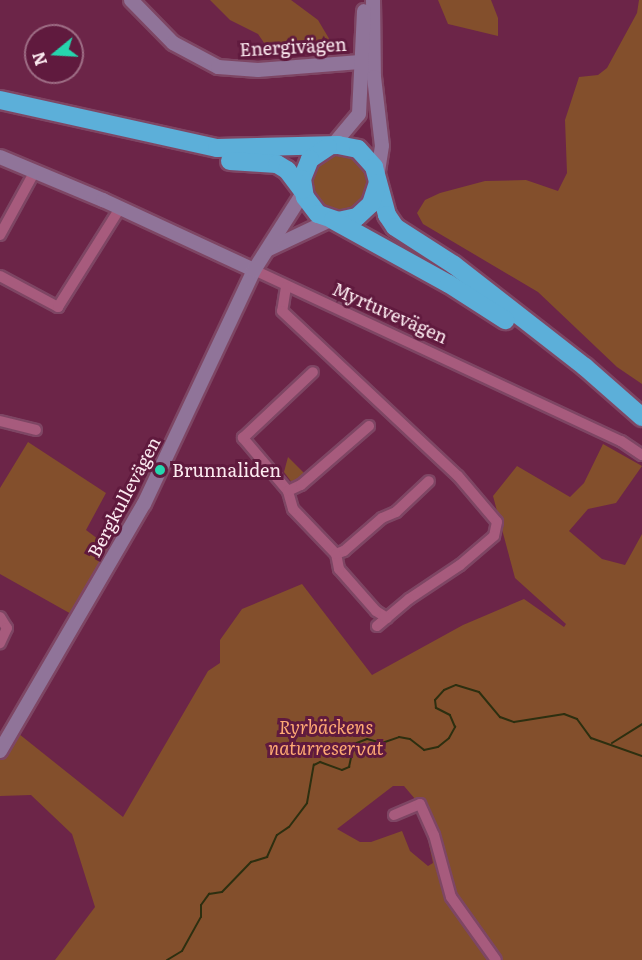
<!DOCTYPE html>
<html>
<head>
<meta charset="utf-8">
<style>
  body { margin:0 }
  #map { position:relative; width:642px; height:960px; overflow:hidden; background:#6c2548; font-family:Literata,serif }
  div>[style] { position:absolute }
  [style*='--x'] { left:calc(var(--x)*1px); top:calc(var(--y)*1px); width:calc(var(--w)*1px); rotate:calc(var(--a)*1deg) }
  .green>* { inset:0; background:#834f2c }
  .round { border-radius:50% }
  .stream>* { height:2px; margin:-1px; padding:0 1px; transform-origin:1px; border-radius:1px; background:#2d2f10 }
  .roads { filter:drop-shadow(2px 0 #7e4664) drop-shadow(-2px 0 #7e4664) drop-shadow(0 2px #7e4664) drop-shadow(0 -2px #7e4664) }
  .street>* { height:10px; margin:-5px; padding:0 5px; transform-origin:5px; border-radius:5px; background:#a75b7d }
  .secondary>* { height:14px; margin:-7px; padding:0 7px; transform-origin:7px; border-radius:7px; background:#907499 }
  .highway>* { height:18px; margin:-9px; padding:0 9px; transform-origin:9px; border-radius:9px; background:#5cafd9 }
  .dots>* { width:16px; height:16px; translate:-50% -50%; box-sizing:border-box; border:3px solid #601a3e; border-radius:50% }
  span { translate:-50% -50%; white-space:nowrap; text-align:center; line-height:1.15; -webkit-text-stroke:6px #601a3e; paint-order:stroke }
  .street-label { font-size:18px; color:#fceaf0 }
  .poi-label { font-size:18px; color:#fceaf0 }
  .left { translate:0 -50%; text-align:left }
  .park-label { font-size:18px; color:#fea974; font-style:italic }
  .north { position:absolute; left:24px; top:24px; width:60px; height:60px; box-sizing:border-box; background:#601a3e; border:2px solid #9e6d85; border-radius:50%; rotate:252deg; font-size:16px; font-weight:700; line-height:24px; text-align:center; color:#fceaf0 }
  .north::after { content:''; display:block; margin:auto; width:21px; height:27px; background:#26d5ae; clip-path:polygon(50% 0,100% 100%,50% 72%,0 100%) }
</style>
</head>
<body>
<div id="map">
  <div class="green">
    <div style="clip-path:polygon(210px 0,291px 0,318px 20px,334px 47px,273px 56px,258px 34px,230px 20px)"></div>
    <div style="clip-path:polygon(438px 0,491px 0,498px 18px,498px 36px,448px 24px)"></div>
    <div style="clip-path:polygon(639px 0,642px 0,642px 384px,617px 367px,538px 292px,423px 224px,417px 213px,425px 200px,440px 193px,485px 181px,526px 180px,558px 191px,567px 173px,565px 120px,579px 77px,598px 75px,607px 68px,637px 13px)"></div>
    <div class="round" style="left:310px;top:153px;width:60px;height:60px"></div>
    <div style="clip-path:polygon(28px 442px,106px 493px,86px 530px,110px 548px,73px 615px,0 574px,0 488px)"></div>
    <div style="clip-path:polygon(evenodd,603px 444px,642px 466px,616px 503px,588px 509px,569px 531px,602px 559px,625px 565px,642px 534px,642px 960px,55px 960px,95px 907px,72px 834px,31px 795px,0 796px,0 757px,14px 730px,123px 817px,208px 671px,220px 663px,220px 640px,242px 609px,302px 584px,372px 675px,463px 625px,524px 599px,564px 627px,566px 624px,515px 578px,493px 496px,517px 466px,570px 497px,584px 483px,603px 444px,393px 786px,404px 786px,421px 806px,433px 863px,428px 866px,410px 851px,402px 831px,371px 842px,360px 842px,337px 829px,393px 786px)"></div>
    <div style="clip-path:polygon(288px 457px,304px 473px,293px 484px,284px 472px)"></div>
  </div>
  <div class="stream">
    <div style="--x:612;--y:743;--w:36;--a:-32"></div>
    <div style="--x:167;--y:960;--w:17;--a:-31"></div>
    <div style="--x:182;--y:951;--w:39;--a:-61"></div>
    <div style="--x:201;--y:917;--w:12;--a:-90"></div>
    <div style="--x:201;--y:905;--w:14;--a:-54"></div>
    <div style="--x:209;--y:894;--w:13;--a:-9"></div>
    <div style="--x:222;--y:892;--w:42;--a:-46"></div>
    <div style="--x:251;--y:862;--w:17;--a:-17"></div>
    <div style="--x:267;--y:857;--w:24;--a:-66"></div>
    <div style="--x:277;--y:835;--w:14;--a:-34"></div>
    <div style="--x:289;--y:827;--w:30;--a:-53"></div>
    <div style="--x:307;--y:803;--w:39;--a:-80"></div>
    <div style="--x:314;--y:765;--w:7;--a:-27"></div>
    <div style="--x:320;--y:762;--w:23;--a:20"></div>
    <div style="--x:342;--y:770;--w:8;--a:-23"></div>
    <div style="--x:349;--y:767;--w:24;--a:-78"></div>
    <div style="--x:354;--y:744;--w:14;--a:-21"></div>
    <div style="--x:367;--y:739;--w:16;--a:15"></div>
    <div style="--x:382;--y:743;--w:18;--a:-19"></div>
    <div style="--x:399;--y:737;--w:11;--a:10"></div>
    <div style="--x:410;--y:739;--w:18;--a:38"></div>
    <div style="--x:424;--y:750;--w:14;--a:-12"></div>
    <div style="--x:438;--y:747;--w:14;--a:-39"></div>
    <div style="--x:449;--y:738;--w:13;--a:-61"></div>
    <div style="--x:455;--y:727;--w:13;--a:-113"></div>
    <div style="--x:450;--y:715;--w:16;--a:-153"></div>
    <div style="--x:436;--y:708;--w:8;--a:-97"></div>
    <div style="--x:435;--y:700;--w:13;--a:-48"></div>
    <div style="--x:444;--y:690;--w:13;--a:-23"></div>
    <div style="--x:456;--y:685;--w:24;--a:17"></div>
    <div style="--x:479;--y:692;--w:33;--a:50"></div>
    <div style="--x:500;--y:717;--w:15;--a:20"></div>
    <div style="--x:514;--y:722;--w:51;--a:-9.1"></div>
    <div style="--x:564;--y:714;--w:14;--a:21"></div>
    <div style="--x:577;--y:719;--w:24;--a:54"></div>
    <div style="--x:591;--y:738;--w:54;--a:19.4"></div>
  </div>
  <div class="roads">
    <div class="street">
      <div style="--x:0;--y:235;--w:73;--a:-61.3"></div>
      <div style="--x:254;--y:270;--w:405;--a:25"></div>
      <div style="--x:621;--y:441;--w:25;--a:34"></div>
      <div style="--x:0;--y:276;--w:66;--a:28.1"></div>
      <div style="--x:58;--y:307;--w:117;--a:-57.9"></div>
      <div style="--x:286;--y:287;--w:24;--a:99"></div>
      <div style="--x:282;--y:311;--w:241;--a:43.2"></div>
      <div style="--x:458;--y:476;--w:60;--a:49.7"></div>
      <div style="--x:497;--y:522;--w:14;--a:102"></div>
      <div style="--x:494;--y:536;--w:45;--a:139.5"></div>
      <div style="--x:460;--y:565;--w:61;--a:146.3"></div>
      <div style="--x:409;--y:599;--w:42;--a:139.8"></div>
      <div style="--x:0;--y:421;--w:37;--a:14"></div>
      <div style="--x:288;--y:491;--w:70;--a:-130.3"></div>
      <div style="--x:243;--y:438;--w:96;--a:-43.3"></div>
      <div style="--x:336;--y:554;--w:62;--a:-133.7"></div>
      <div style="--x:293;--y:509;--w:19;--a:-106"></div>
      <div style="--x:288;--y:491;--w:14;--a:-25"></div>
      <div style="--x:301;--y:485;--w:90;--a:-40.9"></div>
      <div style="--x:0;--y:617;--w:13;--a:58"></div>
      <div style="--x:7;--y:628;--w:17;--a:115"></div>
      <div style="--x:387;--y:618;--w:13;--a:-148"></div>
      <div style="--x:376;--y:611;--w:56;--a:-131.4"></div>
      <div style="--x:339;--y:569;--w:15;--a:-101"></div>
      <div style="--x:336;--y:554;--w:9;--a:-21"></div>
      <div style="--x:344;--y:551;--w:50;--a:-41"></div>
      <div style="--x:382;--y:518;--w:15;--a:-23"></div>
      <div style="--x:396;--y:512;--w:45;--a:-43.2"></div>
      <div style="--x:394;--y:815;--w:28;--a:-23"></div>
      <div style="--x:420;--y:804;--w:34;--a:66"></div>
      <div style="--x:434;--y:835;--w:64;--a:74.7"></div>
      <div style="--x:451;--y:897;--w:77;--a:54.5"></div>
    </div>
    <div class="secondary">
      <div style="--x:131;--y:0;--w:60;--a:45.7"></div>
      <div style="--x:173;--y:43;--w:51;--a:28.1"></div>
      <div style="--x:218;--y:67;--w:40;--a:4.3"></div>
      <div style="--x:258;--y:70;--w:115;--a:-4.5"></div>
      <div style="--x:373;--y:0;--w:77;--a:89.3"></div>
      <div style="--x:374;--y:77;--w:69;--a:83.4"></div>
      <div style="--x:382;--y:146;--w:30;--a:99"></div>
      <div style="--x:333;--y:145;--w:40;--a:-50"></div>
      <div style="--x:359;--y:114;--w:103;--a:-87.2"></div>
      <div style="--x:0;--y:157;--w:112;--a:22.7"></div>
      <div style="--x:103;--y:200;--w:166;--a:24.9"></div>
      <div style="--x:269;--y:249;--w:68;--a:-25.4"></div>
      <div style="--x:0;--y:751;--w:286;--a:-59.8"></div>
      <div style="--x:144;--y:504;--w:259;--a:-64.8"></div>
      <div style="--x:254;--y:270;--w:91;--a:-57.5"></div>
    </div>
    <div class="highway">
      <div style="--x:0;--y:100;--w:222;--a:12.5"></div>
      <div style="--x:217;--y:148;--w:121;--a:-1.4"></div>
      <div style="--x:338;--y:145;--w:20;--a:11"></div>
      <div style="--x:358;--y:149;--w:24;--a:48"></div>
      <div style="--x:374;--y:167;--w:50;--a:74.8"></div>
      <div style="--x:387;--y:215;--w:14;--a:56"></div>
      <div style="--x:395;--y:227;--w:70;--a:32.8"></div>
      <div style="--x:454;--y:265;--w:166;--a:37.9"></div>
      <div style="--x:585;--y:367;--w:76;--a:41.3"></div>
      <div style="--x:328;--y:147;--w:22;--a:146"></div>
      <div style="--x:310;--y:159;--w:22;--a:112"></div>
      <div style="--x:302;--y:179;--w:18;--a:81"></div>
      <div style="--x:305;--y:197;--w:21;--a:53"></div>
      <div style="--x:318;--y:214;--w:21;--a:19"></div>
      <div style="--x:338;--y:221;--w:19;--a:-12"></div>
      <div style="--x:357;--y:217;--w:19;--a:-43"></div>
      <div style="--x:371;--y:204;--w:22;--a:-72"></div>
      <div style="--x:230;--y:161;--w:47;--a:3.7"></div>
      <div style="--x:277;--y:164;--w:12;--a:31"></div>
      <div style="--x:287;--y:170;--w:25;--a:53"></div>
      <div style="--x:333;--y:220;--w:132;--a:28.9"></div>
      <div style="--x:449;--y:284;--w:67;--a:32.7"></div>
    </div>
  </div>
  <div class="dots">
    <div style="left:160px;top:470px;background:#26d5ae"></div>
  </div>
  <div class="street-label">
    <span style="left:293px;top:47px;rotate:-3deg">Energivägen</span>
    <span style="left:390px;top:313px;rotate:24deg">Myrtuvevägen</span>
    <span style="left:124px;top:497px;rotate:-62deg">Bergkullevägen</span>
  </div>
  <div class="poi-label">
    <span class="left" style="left:172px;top:470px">Brunnaliden</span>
  </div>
  <div class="park-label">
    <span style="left:326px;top:738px">Ryrbäckens<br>naturreservat</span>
  </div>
  <div class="north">N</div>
</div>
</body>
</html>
